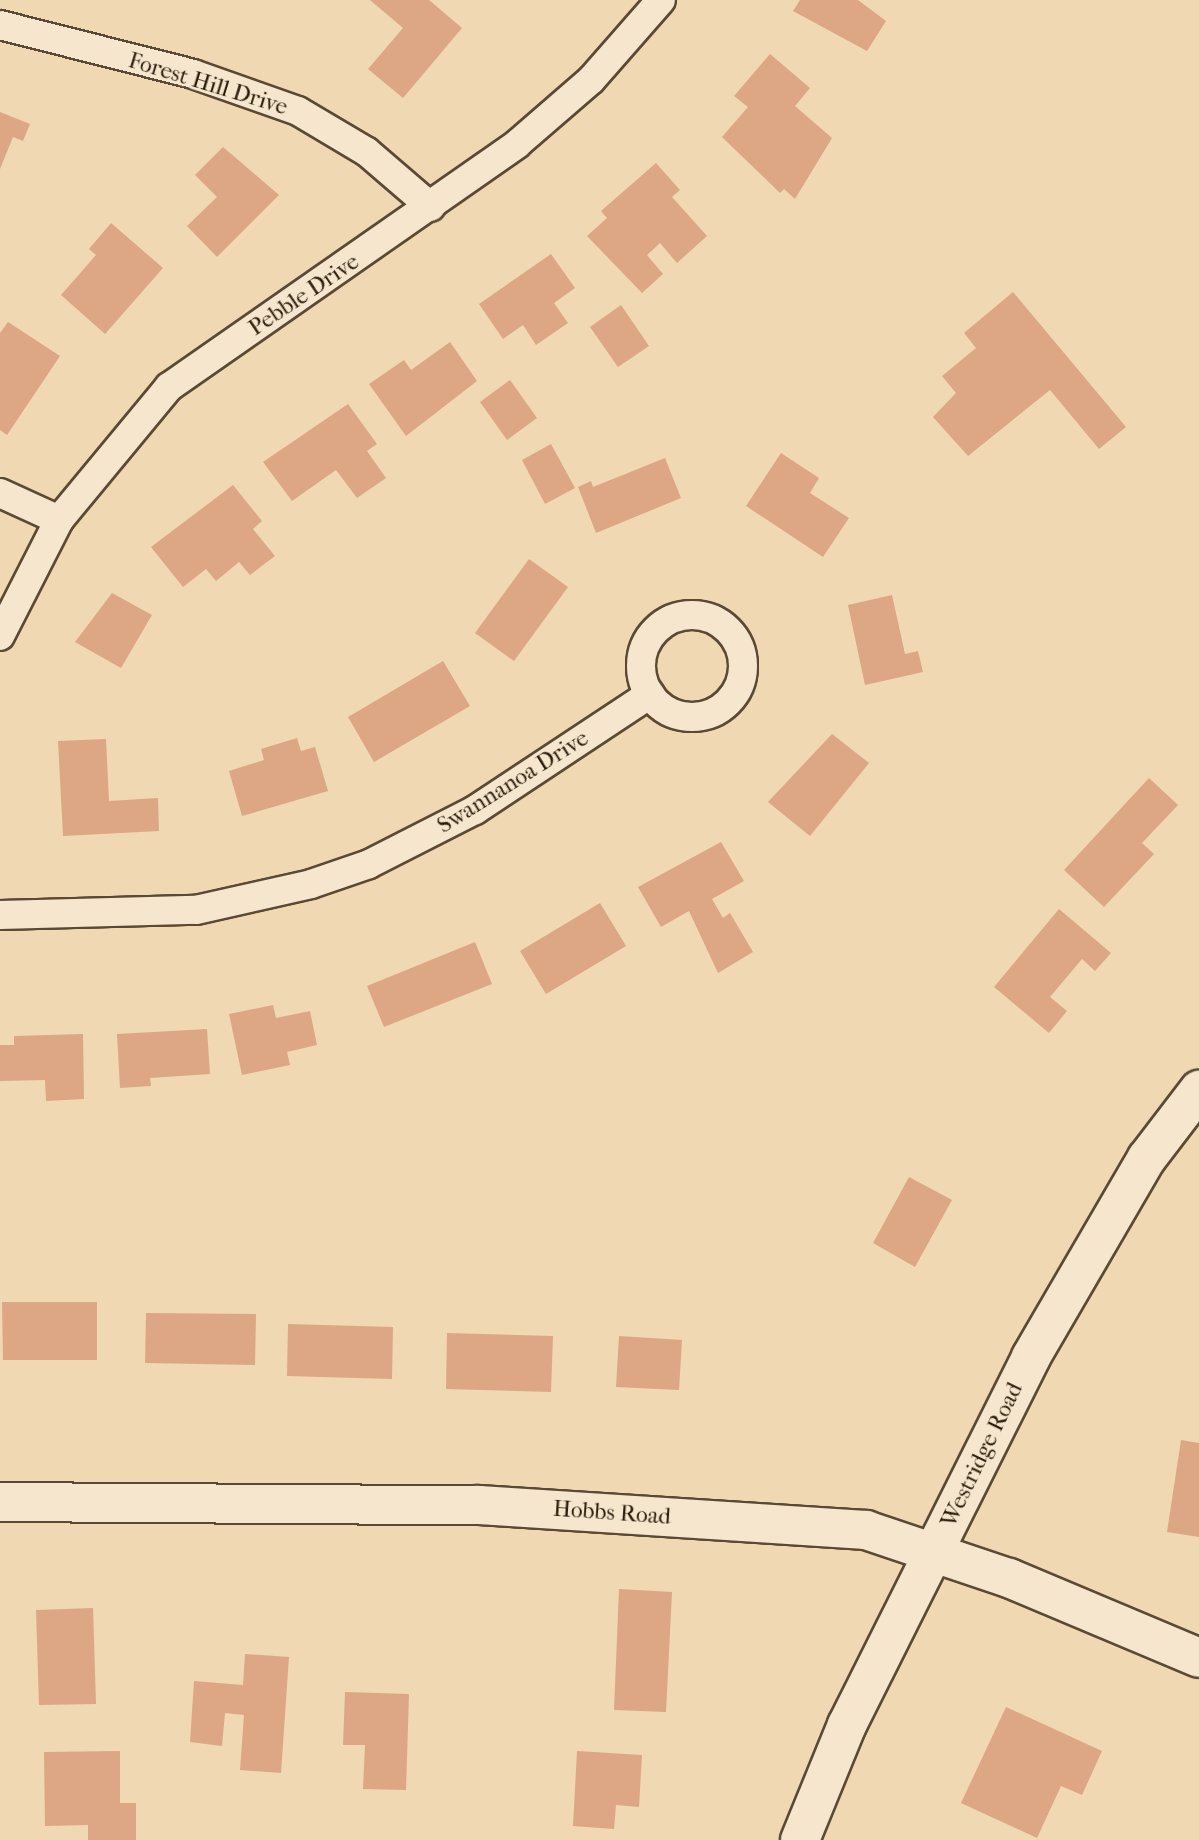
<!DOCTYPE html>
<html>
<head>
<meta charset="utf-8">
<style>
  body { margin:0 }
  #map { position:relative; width:1199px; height:1840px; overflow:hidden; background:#f0d8b2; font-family:"IM FELL French Canon",serif }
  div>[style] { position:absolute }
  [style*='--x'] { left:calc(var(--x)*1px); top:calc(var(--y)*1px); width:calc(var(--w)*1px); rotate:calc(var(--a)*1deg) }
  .building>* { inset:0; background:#dda685 }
  .roads { filter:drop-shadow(2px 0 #5a4934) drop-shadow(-2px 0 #5a4934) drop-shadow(0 2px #5a4934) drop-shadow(0 -2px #5a4934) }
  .street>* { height:28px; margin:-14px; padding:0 14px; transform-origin:14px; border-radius:14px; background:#f5e6cd }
  .street>.ring { margin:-14px; padding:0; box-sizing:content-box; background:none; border:28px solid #f5e6cd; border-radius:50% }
  .secondary>* { height:38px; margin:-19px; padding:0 19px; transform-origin:19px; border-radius:19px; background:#f5e6cd }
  span { translate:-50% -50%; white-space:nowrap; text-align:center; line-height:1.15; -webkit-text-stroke:5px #f5e6cd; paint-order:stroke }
  .street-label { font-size:23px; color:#28190a }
</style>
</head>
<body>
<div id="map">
  <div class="building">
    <div style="clip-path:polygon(370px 0,429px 0,462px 28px,403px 98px,368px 69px,403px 28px)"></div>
    <div style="clip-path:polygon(800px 0,858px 0,886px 21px,867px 51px,793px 11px)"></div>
    <div style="clip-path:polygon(770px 54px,810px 88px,795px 106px,832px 138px,795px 199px,784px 189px,780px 193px,722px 137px,748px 107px,734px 96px)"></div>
    <div style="clip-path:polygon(0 112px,30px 124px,23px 141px,13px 137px,0 169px)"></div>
    <div style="clip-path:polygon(223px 147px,279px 195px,217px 257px,187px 226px,217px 197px,195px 175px)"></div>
    <div style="clip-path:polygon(656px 163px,680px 190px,672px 197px,707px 236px,677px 263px,660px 243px,647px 255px,663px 274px,642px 293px,587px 236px,607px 218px,601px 211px)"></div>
    <div style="clip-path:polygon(111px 223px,163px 268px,105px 334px,61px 295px,96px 255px,89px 249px)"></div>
    <div style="clip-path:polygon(551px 254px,575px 288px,554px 303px,568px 323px,536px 345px,523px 325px,503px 339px,479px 304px)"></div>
    <div style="clip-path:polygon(1013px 292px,1126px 427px,1099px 449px,1050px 390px,968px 456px,933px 417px,956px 393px,942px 376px,976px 348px,964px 333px)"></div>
    <div style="clip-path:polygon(621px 305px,649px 346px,618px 367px,590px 327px)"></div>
    <div style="clip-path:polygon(8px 322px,60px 356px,7px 435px,0 430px,0 333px)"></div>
    <div style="clip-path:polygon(450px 342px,477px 381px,406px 436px,369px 384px,404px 360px,411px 370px)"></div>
    <div style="clip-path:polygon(510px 380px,537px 418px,507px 440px,480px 402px)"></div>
    <div style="clip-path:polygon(348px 404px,377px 444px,367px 451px,386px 478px,357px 498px,336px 470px,292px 501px,263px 462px)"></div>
    <div style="clip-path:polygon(551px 444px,575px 488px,545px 504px,522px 460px)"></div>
    <div style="clip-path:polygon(781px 453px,819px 478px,810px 493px,849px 518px,823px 557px,746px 506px)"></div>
    <div style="clip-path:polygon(665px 458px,681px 498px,596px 533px,578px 487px,591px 481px,593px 487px)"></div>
    <div style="clip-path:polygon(233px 485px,262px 521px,253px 529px,275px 556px,250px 575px,239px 562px,216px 581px,206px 569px,183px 587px,151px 547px)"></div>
    <div style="clip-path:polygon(529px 559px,568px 587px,514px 661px,475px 633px)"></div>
    <div style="clip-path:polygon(112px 593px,152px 615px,121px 668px,75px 642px)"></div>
    <div style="clip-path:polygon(892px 595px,905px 654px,918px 651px,923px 672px,865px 685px,848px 605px)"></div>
    <div style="clip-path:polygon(443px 661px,470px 706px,374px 762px,348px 717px)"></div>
    <div style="clip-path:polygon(832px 734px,869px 763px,810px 836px,768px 802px)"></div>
    <div style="clip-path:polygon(297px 738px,301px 751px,315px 747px,328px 791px,242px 816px,229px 771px,264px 760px,261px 749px)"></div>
    <div style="clip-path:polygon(106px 739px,109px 801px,158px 798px,159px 831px,63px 836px,58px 741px)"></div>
    <div style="clip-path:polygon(1149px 778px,1178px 805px,1142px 843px,1154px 854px,1104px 907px,1064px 870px)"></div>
    <div style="clip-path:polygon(721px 842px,744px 881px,712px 899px,723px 918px,730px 913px,753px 952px,718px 973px,689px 911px,661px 927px,638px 887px)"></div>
    <div style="clip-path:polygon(600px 903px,626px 946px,546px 994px,520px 951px)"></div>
    <div style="clip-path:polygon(1059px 909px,1111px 953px,1095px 971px,1082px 959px,1050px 997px,1067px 1011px,1049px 1033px,994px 987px)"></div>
    <div style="clip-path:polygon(475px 942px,492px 984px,384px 1027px,367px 986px)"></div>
    <div style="clip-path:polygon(273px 1005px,276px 1018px,310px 1011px,317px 1045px,287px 1052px,290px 1065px,242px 1075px,229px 1014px)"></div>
    <div style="clip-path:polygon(207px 1029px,210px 1074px,150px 1078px,151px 1086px,120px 1088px,117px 1034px)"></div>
    <div style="clip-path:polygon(83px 1034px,84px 1099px,46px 1101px,45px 1080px,0 1081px,0 1045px,14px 1045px,14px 1036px)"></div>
    <div style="clip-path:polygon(909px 1177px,952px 1200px,915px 1267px,873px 1243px)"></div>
    <div style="clip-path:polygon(2px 1302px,97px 1302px,97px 1360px,3px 1360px)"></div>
    <div style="clip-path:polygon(146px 1313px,256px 1314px,255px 1365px,145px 1363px)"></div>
    <div style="clip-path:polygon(288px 1324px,393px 1327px,392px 1379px,287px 1376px)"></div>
    <div style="clip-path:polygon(447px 1333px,553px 1336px,551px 1392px,446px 1389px)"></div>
    <div style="clip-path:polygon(619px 1336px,682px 1340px,679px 1390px,616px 1387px)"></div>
    <div style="clip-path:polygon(1181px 1440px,1199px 1443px,1199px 1537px,1167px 1532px)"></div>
    <div style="clip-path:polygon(619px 1589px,672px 1592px,666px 1712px,614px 1710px)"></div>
    <div style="clip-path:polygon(93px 1608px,96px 1704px,39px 1705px,36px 1610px)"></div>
    <div style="clip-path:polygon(245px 1654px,289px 1657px,281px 1773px,240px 1770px,244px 1715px,225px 1713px,222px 1746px,190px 1742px,194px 1681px,243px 1685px)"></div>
    <div style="clip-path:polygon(345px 1692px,409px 1694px,406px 1790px,363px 1789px,365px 1745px,343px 1745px)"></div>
    <div style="clip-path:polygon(1006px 1707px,1102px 1751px,1082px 1795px,1061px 1786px,1037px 1838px,961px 1803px)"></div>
    <div style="clip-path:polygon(120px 1751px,120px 1803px,136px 1803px,136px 1840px,88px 1840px,88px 1825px,45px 1826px,44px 1752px)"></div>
    <div style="clip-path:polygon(577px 1751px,642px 1755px,639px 1807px,616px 1805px,614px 1829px,573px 1826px)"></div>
  </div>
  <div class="roads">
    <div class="street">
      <div style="--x:0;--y:25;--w:199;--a:14.2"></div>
      <div style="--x:193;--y:74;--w:111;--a:19.4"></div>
      <div style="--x:298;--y:111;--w:80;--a:30.7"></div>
      <div style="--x:367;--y:152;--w:84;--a:40.7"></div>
      <div style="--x:0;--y:493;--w:65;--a:24.6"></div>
      <div class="ring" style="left:641px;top:615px;width:74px;height:74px"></div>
      <div style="--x:0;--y:636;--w:130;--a:-63"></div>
      <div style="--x:59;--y:520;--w:173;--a:-50.4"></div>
      <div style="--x:169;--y:387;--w:424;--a:-34.9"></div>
      <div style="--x:517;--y:144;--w:98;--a:-40.9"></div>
      <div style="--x:591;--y:80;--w:106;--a:-48.8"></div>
      <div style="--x:0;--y:915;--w:196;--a:-1.5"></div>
      <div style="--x:196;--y:910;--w:118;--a:-12.7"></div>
      <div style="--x:311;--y:884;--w:61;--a:-19"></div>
      <div style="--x:369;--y:864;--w:119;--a:-27"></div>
      <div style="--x:475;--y:810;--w:210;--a:-33.5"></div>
    </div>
    <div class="secondary">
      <div style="--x:0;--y:1502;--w:479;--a:0.4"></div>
      <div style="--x:479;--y:1505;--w:388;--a:3.7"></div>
      <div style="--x:866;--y:1530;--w:151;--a:18.6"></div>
      <div style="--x:1009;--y:1578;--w:206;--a:22.8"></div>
      <div style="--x:800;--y:1840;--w:124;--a:-67.8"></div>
      <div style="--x:847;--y:1725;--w:411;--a:-63.4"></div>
      <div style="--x:1031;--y:1357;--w:230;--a:-59.8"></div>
      <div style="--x:1147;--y:1158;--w:86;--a:-52.6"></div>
    </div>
  </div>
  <div class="street-label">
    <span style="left:208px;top:84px;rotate:17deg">Forest Hill Drive</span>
    <span style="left:304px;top:295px;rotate:-34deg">Pebble Drive</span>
    <span style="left:513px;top:782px;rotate:-32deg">Swannanoa Drive</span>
    <span style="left:982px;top:1455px;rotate:-64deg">Westridge Road</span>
    <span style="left:612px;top:1513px;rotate:4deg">Hobbs Road</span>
  </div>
</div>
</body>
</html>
